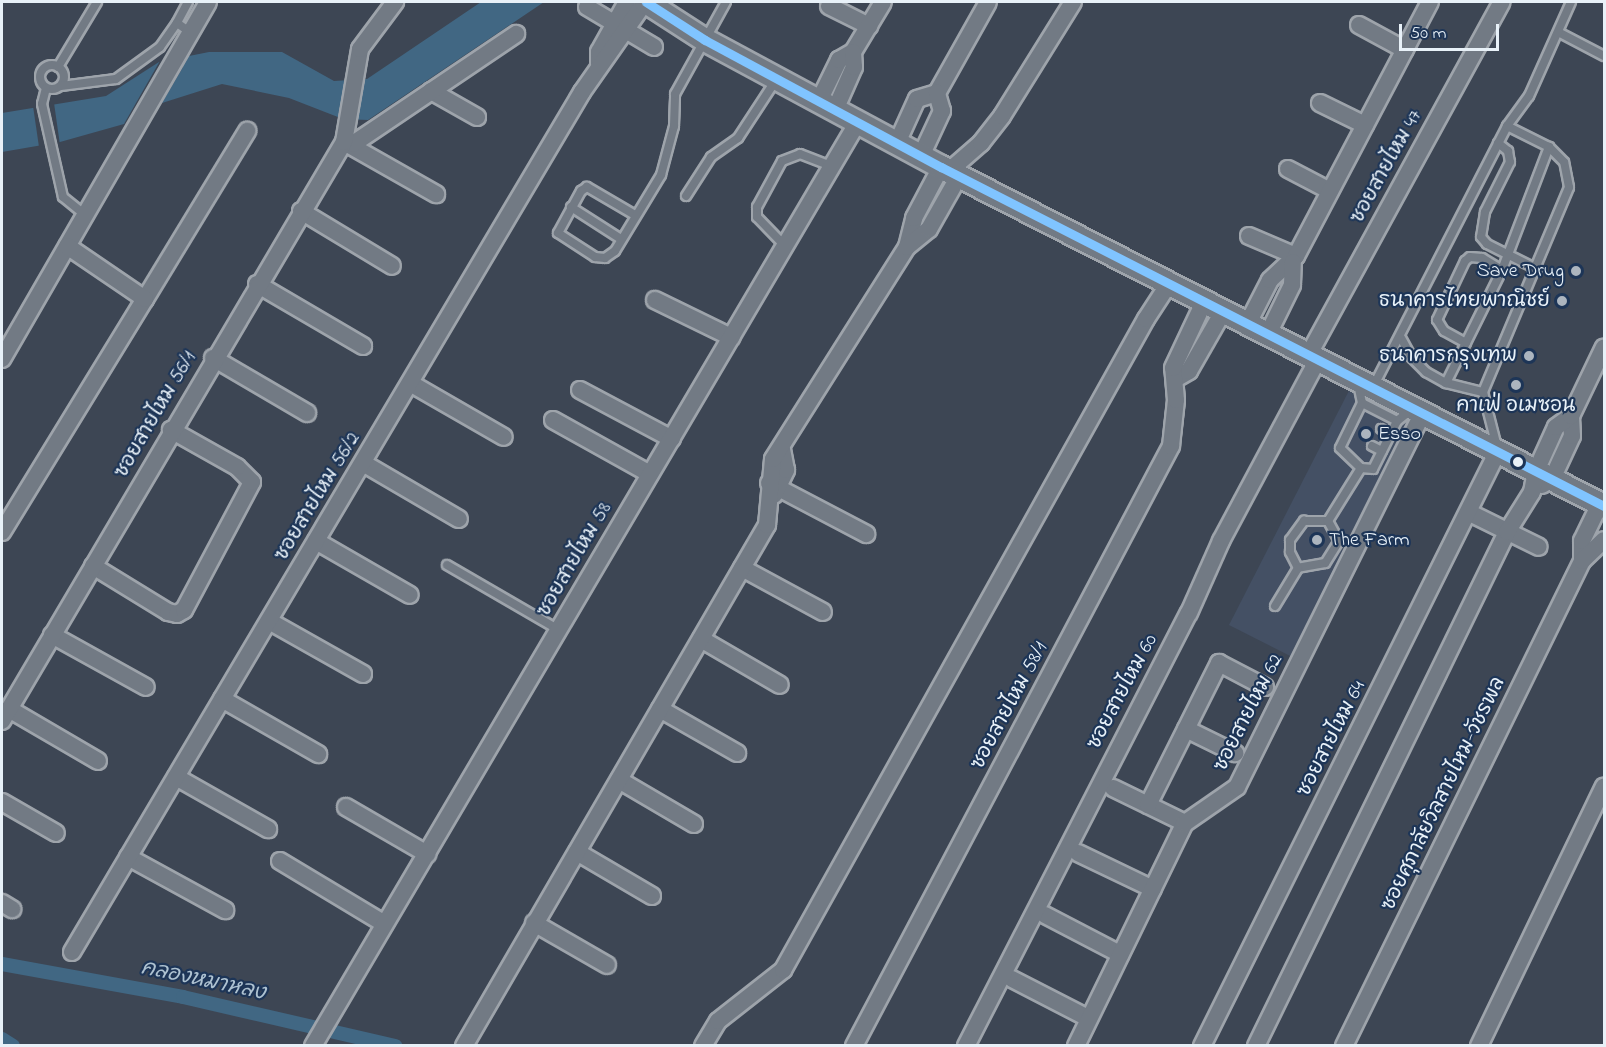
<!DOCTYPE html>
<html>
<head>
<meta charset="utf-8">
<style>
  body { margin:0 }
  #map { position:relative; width:1606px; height:1047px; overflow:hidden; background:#3d4654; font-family:"Indie Flower","Playpen Sans Thai",sans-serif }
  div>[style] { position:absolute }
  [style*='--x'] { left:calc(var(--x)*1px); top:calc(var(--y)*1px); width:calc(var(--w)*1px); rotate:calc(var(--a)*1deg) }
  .built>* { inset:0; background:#445064 }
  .water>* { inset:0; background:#416783 }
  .pier>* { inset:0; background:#3d4654 }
  .canal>* { height:14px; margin:-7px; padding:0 7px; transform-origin:7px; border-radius:7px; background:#416783 }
  .roads { filter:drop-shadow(2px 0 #9ea4ab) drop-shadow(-2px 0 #9ea4ab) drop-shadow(0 2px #9ea4ab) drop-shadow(0 -2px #9ea4ab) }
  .lane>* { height:8px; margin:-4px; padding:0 4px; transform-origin:4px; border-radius:4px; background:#727a84 }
  .lane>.ring { margin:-4px; padding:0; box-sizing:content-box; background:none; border:8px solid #727a84; border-radius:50% }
  .street>* { height:16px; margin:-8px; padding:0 8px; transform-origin:8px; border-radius:8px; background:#727a84 }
  .secondary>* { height:22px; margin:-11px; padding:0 11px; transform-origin:11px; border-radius:11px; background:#727a84 }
  .bus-1>* { height:9px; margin:-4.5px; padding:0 4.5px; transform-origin:4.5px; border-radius:4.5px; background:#80c4ff }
  .dots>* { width:16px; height:16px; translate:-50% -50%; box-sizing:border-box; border:3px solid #1d3557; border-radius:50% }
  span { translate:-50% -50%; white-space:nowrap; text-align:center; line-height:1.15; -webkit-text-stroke:4.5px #1d3557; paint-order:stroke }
  .street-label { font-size:20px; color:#e8f1f8 }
  .poi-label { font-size:20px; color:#e8f1f8 }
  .right { translate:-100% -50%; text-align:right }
  .left { translate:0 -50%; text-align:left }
  .water-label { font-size:21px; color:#aec2d1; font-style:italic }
  .frame { position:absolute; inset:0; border:3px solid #e8f1f8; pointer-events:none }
  .scale { position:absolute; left:1399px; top:24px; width:100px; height:27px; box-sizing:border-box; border:3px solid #e8f1f8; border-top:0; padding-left:8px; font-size:18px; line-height:21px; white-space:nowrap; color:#e8f1f8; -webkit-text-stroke:4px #1d3557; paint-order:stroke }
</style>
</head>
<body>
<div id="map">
  <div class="built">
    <div style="clip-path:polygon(1356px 377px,1423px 413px,1300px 661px,1229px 625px)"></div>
  </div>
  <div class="water">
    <div style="clip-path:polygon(481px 2px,544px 2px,368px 120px,343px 119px,289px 98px,222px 84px,162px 103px,124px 124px,60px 142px,2px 152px,2px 113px,106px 96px,159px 62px,209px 52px,282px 52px,334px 81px,367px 79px)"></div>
  </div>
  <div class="pier">
    <div style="clip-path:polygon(167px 58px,183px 67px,159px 108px,124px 124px,161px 59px)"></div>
    <div style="clip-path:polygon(54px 103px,60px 145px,39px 147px,33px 106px)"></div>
  </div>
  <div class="canal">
    <div style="--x:2;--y:964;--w:184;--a:10.3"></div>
    <div style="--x:183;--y:997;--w:218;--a:13"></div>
    <div style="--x:2;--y:1039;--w:13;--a:32"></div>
  </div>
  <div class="roads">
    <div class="lane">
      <div style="--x:188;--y:2;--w:24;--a:118"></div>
      <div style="--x:177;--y:23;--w:16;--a:35"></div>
      <div style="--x:1560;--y:33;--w:50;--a:27.6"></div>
      <div class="ring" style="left:40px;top:65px;width:16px;height:16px"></div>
      <div style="--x:58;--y:67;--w:76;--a:-59"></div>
      <div style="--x:61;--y:86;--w:55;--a:-7.3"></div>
      <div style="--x:116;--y:79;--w:54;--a:-36"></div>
      <div style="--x:160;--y:47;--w:29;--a:-55"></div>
      <div style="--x:46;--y:88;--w:16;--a:104"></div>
      <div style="--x:42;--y:104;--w:95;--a:77.3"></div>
      <div style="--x:63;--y:197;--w:28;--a:39"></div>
      <div style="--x:1498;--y:143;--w:13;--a:39"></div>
      <div style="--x:1508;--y:151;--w:11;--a:80"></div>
      <div style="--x:1510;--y:162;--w:56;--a:116.6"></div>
      <div style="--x:1485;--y:212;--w:25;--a:99"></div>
      <div style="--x:1481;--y:237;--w:9;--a:49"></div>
      <div style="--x:1487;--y:244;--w:56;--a:26.6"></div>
      <div style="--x:686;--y:196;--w:46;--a:-57.3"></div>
      <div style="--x:711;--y:157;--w:33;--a:-35"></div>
      <div style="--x:738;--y:138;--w:69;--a:-56.8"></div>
      <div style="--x:571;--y:207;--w:59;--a:32.6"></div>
      <div style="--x:635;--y:215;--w:56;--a:-149.7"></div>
      <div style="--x:587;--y:187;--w:7;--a:146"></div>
      <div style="--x:581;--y:191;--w:48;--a:118.7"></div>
      <div style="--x:558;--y:233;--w:44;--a:33"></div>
      <div style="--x:595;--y:257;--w:10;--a:6"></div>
      <div style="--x:605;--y:258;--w:12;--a:-35"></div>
      <div style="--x:615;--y:251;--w:89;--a:-58.8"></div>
      <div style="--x:661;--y:175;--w:51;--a:-75.1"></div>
      <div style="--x:674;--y:126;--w:32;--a:-88"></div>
      <div style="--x:675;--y:94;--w:105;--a:-61"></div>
      <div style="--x:785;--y:246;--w:40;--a:-134"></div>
      <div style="--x:757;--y:217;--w:10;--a:-90"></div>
      <div style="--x:757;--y:207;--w:52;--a:-61.5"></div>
      <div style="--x:782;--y:161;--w:19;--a:-21"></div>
      <div style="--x:800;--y:154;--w:34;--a:21"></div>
      <div style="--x:1401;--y:338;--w:23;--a:61"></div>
      <div style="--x:1412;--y:358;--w:20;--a:45"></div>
      <div style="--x:1426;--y:372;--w:23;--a:29"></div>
      <div style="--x:1446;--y:383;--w:38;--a:14"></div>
      <div style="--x:1466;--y:343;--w:25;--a:-151"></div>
      <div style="--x:1444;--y:331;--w:13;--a:-122"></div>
      <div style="--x:1437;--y:320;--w:65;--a:-64.6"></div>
      <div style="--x:1465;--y:261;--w:6;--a:-39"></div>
      <div style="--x:1470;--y:257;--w:12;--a:5"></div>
      <div style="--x:1482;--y:258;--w:23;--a:31"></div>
      <div style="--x:1446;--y:383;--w:126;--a:-63.6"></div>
      <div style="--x:1502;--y:270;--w:132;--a:-69.1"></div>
      <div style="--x:1358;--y:384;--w:19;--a:78"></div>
      <div style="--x:1362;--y:403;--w:50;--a:116.1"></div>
      <div style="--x:1340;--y:448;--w:29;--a:44"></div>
      <div style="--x:1361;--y:468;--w:12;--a:5"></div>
      <div style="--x:1373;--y:469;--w:54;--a:-63.4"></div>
      <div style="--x:1397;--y:421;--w:18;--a:-38"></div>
      <div style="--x:1373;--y:387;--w:293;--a:-62.8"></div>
      <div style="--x:1507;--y:126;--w:37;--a:-54"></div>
      <div style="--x:1529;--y:96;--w:103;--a:-65.9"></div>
      <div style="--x:1362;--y:403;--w:39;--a:27"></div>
      <div style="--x:1381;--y:429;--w:10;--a:29"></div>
      <div style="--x:1372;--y:446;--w:11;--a:27"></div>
      <div style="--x:1497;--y:447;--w:57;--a:-104.3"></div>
      <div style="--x:1483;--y:392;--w:222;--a:-67.2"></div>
      <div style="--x:1569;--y:187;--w:25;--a:-101"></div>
      <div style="--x:1564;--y:162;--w:21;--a:-135"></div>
      <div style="--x:1549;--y:147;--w:47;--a:-153.4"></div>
      <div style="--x:1304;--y:521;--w:24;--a:0"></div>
      <div style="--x:1328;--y:521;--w:23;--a:61"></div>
      <div style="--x:1339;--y:541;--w:26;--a:122"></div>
      <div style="--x:1325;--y:563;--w:27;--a:170"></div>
      <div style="--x:1298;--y:568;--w:18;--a:-117"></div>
      <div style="--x:1290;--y:552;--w:12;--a:-90"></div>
      <div style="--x:1290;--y:540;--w:24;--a:-54"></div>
      <div style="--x:1328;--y:521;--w:62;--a:-58.1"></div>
      <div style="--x:447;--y:565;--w:129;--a:30.1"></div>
      <div style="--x:1275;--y:606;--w:44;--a:-58.8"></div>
    </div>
    <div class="street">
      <div style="--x:829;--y:6;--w:45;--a:26.6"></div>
      <div style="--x:587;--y:7;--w:78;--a:30.8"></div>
      <div style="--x:1359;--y:25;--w:52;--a:28.5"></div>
      <div style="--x:599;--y:64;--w:12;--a:-90"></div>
      <div style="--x:599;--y:52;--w:57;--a:-60.8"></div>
      <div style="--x:431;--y:91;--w:53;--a:29.5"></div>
      <div style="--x:819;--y:101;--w:46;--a:-64"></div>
      <div style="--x:839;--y:60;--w:16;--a:-30"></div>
      <div style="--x:853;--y:52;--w:58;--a:-59"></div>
      <div style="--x:1320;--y:103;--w:50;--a:26.1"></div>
      <div style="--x:835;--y:110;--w:47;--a:-66.2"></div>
      <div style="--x:854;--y:67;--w:15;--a:-94"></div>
      <div style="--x:344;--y:142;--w:106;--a:29.5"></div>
      <div style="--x:897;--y:143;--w:48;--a:-65.6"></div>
      <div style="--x:917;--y:99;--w:21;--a:-17"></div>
      <div style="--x:937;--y:93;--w:104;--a:-60.7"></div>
      <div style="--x:353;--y:144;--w:197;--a:-34"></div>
      <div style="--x:921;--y:156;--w:50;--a:-65"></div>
      <div style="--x:942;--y:111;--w:19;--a:-106"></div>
      <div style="--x:1288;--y:169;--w:47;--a:27.6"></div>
      <div style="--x:949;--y:171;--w:43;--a:-41.2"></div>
      <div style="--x:981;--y:143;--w:34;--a:-52"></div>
      <div style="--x:1002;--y:116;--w:134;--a:-58.1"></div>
      <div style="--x:301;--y:211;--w:106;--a:31.1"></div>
      <div style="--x:1249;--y:236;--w:51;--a:23.1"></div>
      <div style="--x:907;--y:247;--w:30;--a:-76"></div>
      <div style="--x:914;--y:218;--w:58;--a:-62.1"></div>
      <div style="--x:257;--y:284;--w:123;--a:30.3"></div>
      <div style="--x:145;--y:299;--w:197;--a:-58.7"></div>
      <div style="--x:655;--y:300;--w:85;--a:26"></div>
      <div style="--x:1248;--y:323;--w:48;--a:-62.9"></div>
      <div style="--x:1270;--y:280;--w:35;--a:-43"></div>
      <div style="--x:1296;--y:256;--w:287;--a:-62.2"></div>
      <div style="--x:1268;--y:334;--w:55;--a:-63.9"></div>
      <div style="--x:1292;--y:285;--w:23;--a:-88"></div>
      <div style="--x:1309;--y:354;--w:401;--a:-61.3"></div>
      <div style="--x:213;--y:358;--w:109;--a:30.3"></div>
      <div style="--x:2;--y:359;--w:412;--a:-60"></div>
      <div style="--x:1177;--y:378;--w:14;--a:-30"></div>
      <div style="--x:1189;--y:371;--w:70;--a:-60.2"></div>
      <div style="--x:410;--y:383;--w:108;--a:29.9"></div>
      <div style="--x:580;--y:390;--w:104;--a:28"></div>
      <div style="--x:553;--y:420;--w:111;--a:29.1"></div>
      <div style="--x:363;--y:463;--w:111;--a:30.3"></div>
      <div style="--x:769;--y:483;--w:110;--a:27.7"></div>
      <div style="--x:1542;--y:485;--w:12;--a:-31"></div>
      <div style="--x:1552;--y:479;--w:47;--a:-65.1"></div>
      <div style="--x:1572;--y:436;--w:20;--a:-93"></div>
      <div style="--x:774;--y:495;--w:28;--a:-64"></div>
      <div style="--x:786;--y:470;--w:21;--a:-101"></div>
      <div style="--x:1474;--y:515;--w:72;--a:26.2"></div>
      <div style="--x:2;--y:532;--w:273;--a:-58.5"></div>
      <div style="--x:145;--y:299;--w:94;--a:-145.8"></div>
      <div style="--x:316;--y:541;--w:108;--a:29.9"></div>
      <div style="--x:1582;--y:561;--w:20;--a:-90"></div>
      <div style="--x:1582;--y:541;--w:41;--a:-64.1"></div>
      <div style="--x:1600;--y:504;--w:4;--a:-27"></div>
      <div style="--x:93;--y:566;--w:88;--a:31.5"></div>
      <div style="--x:168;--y:612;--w:9;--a:13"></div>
      <div style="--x:177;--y:614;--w:8;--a:-30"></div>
      <div style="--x:184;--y:610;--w:145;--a:-62"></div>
      <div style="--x:252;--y:482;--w:21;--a:-135"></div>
      <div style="--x:237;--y:467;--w:76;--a:-150.7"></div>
      <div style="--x:742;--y:568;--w:92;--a:28.5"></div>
      <div style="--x:269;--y:621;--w:108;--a:29.4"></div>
      <div style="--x:52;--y:635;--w:107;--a:29"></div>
      <div style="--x:701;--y:639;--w:91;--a:30.2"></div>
      <div style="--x:222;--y:699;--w:111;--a:29.8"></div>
      <div style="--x:9;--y:709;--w:103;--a:30.3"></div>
      <div style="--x:660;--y:709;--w:89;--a:29.7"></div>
      <div style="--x:2;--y:721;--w:672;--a:-59.43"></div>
      <div style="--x:344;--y:142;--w:94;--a:-80.2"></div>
      <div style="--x:360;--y:49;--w:59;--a:-53.3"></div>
      <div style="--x:1186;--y:729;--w:55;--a:26.1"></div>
      <div style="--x:176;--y:777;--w:106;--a:29.5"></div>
      <div style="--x:619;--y:780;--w:87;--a:30.4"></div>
      <div style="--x:1113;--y:788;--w:80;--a:25.9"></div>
      <div style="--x:2;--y:802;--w:62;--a:29.9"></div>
      <div style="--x:1148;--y:805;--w:159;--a:-63.4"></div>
      <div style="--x:1219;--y:663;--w:52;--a:27.6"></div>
      <div style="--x:346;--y:807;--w:94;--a:30.1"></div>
      <div style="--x:577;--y:852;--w:87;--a:30.4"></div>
      <div style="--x:1078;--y:853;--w:83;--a:25.6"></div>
      <div style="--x:128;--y:857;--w:111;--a:28.7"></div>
      <div style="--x:280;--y:861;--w:122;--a:31"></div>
      <div style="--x:2;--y:903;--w:12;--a:31"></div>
      <div style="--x:1045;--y:915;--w:85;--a:27.5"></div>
      <div style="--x:534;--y:923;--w:84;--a:29.9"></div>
      <div style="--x:72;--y:952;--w:1000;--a:-59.33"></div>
      <div style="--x:582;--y:92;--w:110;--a:-55"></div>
      <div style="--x:1012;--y:979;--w:85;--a:27.2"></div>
      <div style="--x:313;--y:1046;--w:1073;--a:-59.47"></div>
      <div style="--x:464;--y:1046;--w:603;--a:-59.82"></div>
      <div style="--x:767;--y:525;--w:66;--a:-84.8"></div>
      <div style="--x:773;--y:459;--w:251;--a:-57.7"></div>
      <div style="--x:907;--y:247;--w:28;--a:-39"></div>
      <div style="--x:929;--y:229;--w:61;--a:-60.5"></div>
      <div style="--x:703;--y:1046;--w:29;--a:-59"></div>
      <div style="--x:718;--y:1021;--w:83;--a:-38.1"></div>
      <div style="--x:783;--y:970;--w:745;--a:-60.86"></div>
      <div style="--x:1146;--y:319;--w:44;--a:-57"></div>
      <div style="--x:854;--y:1046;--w:679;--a:-62.15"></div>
      <div style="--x:1171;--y:446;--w:46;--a:-83.8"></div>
      <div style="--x:1176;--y:400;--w:32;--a:-95"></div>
      <div style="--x:1173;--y:368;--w:75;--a:-64.8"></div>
      <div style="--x:966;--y:1046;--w:487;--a:-62.8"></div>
      <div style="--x:1189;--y:613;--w:79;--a:-66"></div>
      <div style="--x:1221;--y:541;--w:206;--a:-61.9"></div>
      <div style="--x:1076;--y:1046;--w:248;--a:-64"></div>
      <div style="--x:1185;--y:823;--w:63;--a:-34.7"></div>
      <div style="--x:1237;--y:787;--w:418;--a:-63.6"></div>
      <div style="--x:1202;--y:1046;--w:665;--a:-63.55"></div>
      <div style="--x:1256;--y:1046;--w:572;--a:-63.97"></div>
      <div style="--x:1507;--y:532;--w:47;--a:-58"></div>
      <div style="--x:1532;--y:492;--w:21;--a:-79"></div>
      <div style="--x:1536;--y:471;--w:48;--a:-65.6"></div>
      <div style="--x:1556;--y:427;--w:19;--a:-36"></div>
      <div style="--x:1571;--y:416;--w:76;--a:-64.4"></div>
      <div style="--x:1344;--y:1046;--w:540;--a:-63.86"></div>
      <div style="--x:1582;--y:561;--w:30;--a:-44"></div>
      <div style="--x:1479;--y:1046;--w:288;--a:-64.3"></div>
    </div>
    <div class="secondary">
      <div style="--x:646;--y:2;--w:70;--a:32.8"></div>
      <div style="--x:705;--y:40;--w:268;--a:28.3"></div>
      <div style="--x:941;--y:167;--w:745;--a:27.08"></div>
    </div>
  </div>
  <div class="bus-1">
    <div style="--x:646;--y:2;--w:70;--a:32.8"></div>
    <div style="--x:705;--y:40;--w:268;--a:28.3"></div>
    <div style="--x:941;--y:167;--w:745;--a:27.08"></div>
  </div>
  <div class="dots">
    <div style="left:1576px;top:271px;background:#acb5bf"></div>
    <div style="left:1562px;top:301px;background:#acb5bf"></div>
    <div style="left:1529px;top:356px;background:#acb5bf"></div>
    <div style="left:1516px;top:385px;background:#acb5bf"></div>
    <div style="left:1366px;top:434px;background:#acb5bf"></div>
    <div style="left:1518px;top:462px;background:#e8f1f8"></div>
    <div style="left:1317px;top:540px;background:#acb5bf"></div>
  </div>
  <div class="street-label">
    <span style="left:1387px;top:167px;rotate:-61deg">ซอยสายไหม 47</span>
    <span style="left:156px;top:415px;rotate:-60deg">ซอยสายไหม 56/1</span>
    <span style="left:318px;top:497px;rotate:-59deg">ซอยสายไหม 56/2</span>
    <span style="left:575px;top:560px;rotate:-60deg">ซอยสายไหม 58</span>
    <span style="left:1123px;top:692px;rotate:-62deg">ซอยสายไหม 60</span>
    <span style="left:1010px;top:706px;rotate:-62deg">ซอยสายไหม 58/1</span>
    <span style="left:1249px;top:713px;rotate:-63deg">ซอยสายไหม 62</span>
    <span style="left:1332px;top:739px;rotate:-63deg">ซอยสายไหม 64</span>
    <span style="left:1444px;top:794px;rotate:-64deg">ซอยศุภาลัยวิลสายไหม-วัชรพล</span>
  </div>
  <div class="poi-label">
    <span class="right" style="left:1564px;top:271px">Save Drug</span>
    <span class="right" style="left:1550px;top:301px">ธนาคารไทยพาณิชย์</span>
    <span class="right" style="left:1517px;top:356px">ธนาคารกรุงเทพ</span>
    <span style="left:1516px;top:406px">คาเฟ่ อเมซอน</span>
    <span class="left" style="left:1378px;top:434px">Esso</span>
    <span class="left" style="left:1329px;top:540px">The Farm</span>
  </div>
  <div class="water-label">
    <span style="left:203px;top:981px;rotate:12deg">คลองหมาหลง</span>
  </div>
  <div class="frame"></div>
  <div class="scale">50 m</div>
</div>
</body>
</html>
